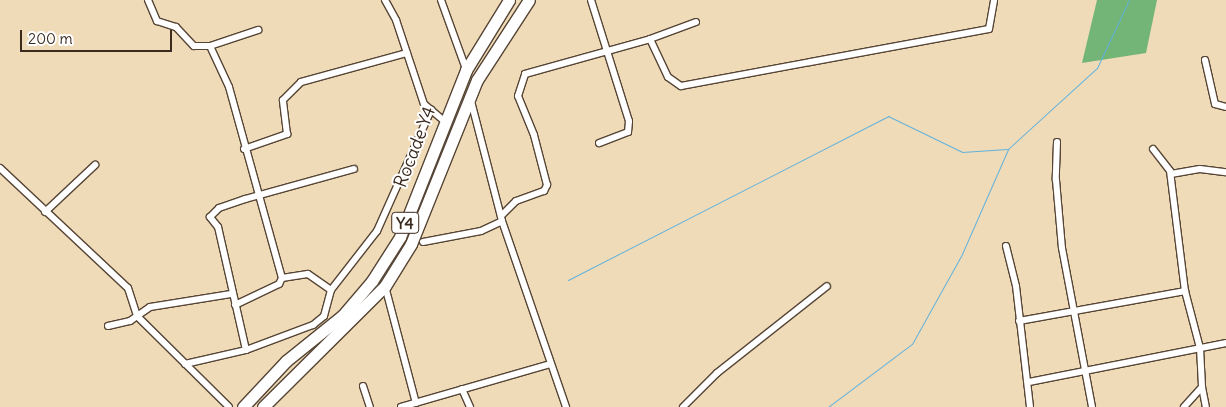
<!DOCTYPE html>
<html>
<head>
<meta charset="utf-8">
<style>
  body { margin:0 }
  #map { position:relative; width:1226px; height:407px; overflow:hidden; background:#f0dbb9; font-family:Delius,sans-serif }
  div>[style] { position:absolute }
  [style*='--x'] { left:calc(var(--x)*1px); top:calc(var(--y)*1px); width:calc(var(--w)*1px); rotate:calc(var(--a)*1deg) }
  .forest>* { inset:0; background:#73b577 }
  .stream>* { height:1px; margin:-0.5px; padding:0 0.5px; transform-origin:0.5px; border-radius:0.5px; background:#61b2dc }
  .roads { filter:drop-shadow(1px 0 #564535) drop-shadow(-1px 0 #564535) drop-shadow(0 1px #564535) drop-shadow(0 -1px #564535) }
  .street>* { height:6px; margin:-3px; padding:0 3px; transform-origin:3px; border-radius:3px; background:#fff }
  .highway>* { height:11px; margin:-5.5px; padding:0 5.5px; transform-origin:5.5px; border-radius:5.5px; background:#fff }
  span { translate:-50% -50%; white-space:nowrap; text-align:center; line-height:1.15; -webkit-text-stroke:4px #fff; paint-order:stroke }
  .shield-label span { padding:1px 4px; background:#fff; border:1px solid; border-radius:4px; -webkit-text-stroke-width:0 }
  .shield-label { font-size:16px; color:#3b2a1e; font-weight:700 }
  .street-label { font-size:18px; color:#3b2a1e }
  .scale { position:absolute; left:20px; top:30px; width:152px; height:22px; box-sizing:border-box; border:2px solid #3b2a1e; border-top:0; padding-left:6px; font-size:15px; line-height:18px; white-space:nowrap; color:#3b2a1e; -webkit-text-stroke:4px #fff; paint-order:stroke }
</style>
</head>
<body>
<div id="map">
  <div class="forest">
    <div style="clip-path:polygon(1097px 0,1157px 0,1146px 53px,1082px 63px)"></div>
  </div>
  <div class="stream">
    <div style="--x:568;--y:280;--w:360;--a:-27.1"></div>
    <div style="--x:888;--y:116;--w:82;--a:25.9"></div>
    <div style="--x:962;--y:152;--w:45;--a:-3.8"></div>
    <div style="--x:828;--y:407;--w:105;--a:-36.9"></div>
    <div style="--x:912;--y:344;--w:103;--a:-60.9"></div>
    <div style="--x:962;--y:254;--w:115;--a:-66.3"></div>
    <div style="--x:1008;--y:149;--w:120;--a:-42.3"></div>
    <div style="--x:1097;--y:68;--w:75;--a:-64.8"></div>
  </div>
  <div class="roads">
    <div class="street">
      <div style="--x:148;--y:0;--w:23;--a:67"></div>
      <div style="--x:157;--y:21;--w:20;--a:18"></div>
      <div style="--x:176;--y:27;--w:26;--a:47"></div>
      <div style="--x:194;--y:46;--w:16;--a:0"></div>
      <div style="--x:210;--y:46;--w:51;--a:-18.4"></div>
      <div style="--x:385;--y:0;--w:23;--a:61"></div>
      <div style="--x:396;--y:20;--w:89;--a:71.6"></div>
      <div style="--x:424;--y:104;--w:26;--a:40"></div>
      <div style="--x:441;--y:0;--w:73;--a:70.1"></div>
      <div style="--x:591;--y:0;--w:127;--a:72.6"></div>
      <div style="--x:629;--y:121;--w:11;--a:95"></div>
      <div style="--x:628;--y:132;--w:31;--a:159"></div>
      <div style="--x:650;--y:39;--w:49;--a:-20.3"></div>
      <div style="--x:210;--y:46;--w:45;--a:65.1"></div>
      <div style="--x:229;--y:87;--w:198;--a:74.5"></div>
      <div style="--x:1205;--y:60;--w:45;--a:77.2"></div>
      <div style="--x:1215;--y:104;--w:11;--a:15"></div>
      <div style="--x:471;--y:101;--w:124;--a:75.5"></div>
      <div style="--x:502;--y:221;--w:197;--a:71"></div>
      <div style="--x:1057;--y:142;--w:38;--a:92"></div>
      <div style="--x:1056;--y:180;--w:68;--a:85"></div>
      <div style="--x:1062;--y:248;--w:162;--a:79.3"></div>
      <div style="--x:244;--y:149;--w:46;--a:-19.2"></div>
      <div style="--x:287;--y:134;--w:34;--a:-97"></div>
      <div style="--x:283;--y:100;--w:25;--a:-45"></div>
      <div style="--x:301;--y:82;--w:110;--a:-15.3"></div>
      <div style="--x:1153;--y:149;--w:28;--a:52"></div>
      <div style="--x:1170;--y:171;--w:121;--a:82.9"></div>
      <div style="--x:1185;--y:291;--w:59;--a:75.3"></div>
      <div style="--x:1200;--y:348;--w:39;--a:87"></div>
      <div style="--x:1202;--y:387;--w:27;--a:132"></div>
      <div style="--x:0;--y:168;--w:175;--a:43.2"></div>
      <div style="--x:128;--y:288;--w:29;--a:72"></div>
      <div style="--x:137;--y:316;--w:129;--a:44.7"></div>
      <div style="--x:1171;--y:174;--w:29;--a:-10"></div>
      <div style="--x:1200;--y:169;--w:26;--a:7"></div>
      <div style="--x:45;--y:212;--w:69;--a:-43.2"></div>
      <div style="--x:501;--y:216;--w:21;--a:-45"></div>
      <div style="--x:516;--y:201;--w:30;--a:-20"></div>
      <div style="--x:544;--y:191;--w:7;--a:-63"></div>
      <div style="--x:547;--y:185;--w:52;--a:-104.6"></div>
      <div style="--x:534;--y:135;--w:42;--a:-112.3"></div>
      <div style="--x:518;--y:96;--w:23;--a:-72"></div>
      <div style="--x:525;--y:74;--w:130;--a:-15.6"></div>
      <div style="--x:650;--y:39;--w:42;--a:64.7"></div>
      <div style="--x:668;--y:77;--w:16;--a:35"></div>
      <div style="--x:681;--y:86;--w:313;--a:-10.5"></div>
      <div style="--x:989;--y:29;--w:29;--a:-80"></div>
      <div style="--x:423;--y:242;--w:59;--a:-10.7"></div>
      <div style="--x:481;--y:231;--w:23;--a:-25"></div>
      <div style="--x:1006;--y:246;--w:41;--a:76"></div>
      <div style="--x:1016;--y:286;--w:122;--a:83.4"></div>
      <div style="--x:385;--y:286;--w:121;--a:75.2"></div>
      <div style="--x:235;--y:305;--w:49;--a:-25.5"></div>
      <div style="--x:279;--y:284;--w:7;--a:-63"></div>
      <div style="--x:282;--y:278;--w:26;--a:-9"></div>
      <div style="--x:308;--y:274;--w:28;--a:35"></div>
      <div style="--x:331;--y:290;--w:75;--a:-52.1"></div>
      <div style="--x:377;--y:231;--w:133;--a:-65.9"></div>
      <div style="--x:1019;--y:321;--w:169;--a:-10.2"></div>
      <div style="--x:108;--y:326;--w:23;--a:-13"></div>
      <div style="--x:130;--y:321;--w:24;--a:-35"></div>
      <div style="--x:150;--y:307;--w:82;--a:-9.1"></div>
      <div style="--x:246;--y:350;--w:126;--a:-102.8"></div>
      <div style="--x:218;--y:227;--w:13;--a:-129"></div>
      <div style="--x:210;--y:217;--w:13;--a:-45"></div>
      <div style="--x:219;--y:208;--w:28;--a:-19"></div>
      <div style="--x:245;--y:199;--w:113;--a:-15.4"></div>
      <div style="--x:185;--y:364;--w:63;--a:-12.9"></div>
      <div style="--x:246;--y:350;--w:72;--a:-20.5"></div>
      <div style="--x:313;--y:325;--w:14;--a:-39"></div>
      <div style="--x:324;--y:316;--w:27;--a:-75"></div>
      <div style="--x:1029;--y:382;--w:201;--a:-11.2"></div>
      <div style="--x:363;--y:386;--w:22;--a:72"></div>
      <div style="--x:1202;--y:387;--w:20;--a:79"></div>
      <div style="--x:462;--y:389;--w:20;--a:66"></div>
      <div style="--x:401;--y:407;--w:155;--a:-16.1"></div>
      <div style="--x:683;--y:407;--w:48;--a:-45"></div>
      <div style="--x:717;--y:373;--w:140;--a:-38.3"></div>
    </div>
    <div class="highway">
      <div style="--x:243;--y:407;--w:63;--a:-46.9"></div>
      <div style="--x:286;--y:361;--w:73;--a:-38.9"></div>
      <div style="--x:343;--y:315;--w:45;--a:-49.5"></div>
      <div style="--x:372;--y:281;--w:52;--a:-57.5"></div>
      <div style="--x:400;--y:237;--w:180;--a:-68.4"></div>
      <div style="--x:466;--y:70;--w:82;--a:-58.4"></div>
      <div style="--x:263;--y:407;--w:172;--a:-44.8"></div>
      <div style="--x:385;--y:286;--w:49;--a:-58.2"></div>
      <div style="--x:411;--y:244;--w:177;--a:-68.1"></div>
      <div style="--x:477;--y:80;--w:95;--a:-57"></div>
    </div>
  </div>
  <div class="shield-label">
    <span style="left:405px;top:223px">Y4</span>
  </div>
  <div class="street-label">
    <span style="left:415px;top:147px;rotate:-69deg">Rocade Y4</span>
  </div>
  <div class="scale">200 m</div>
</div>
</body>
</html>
